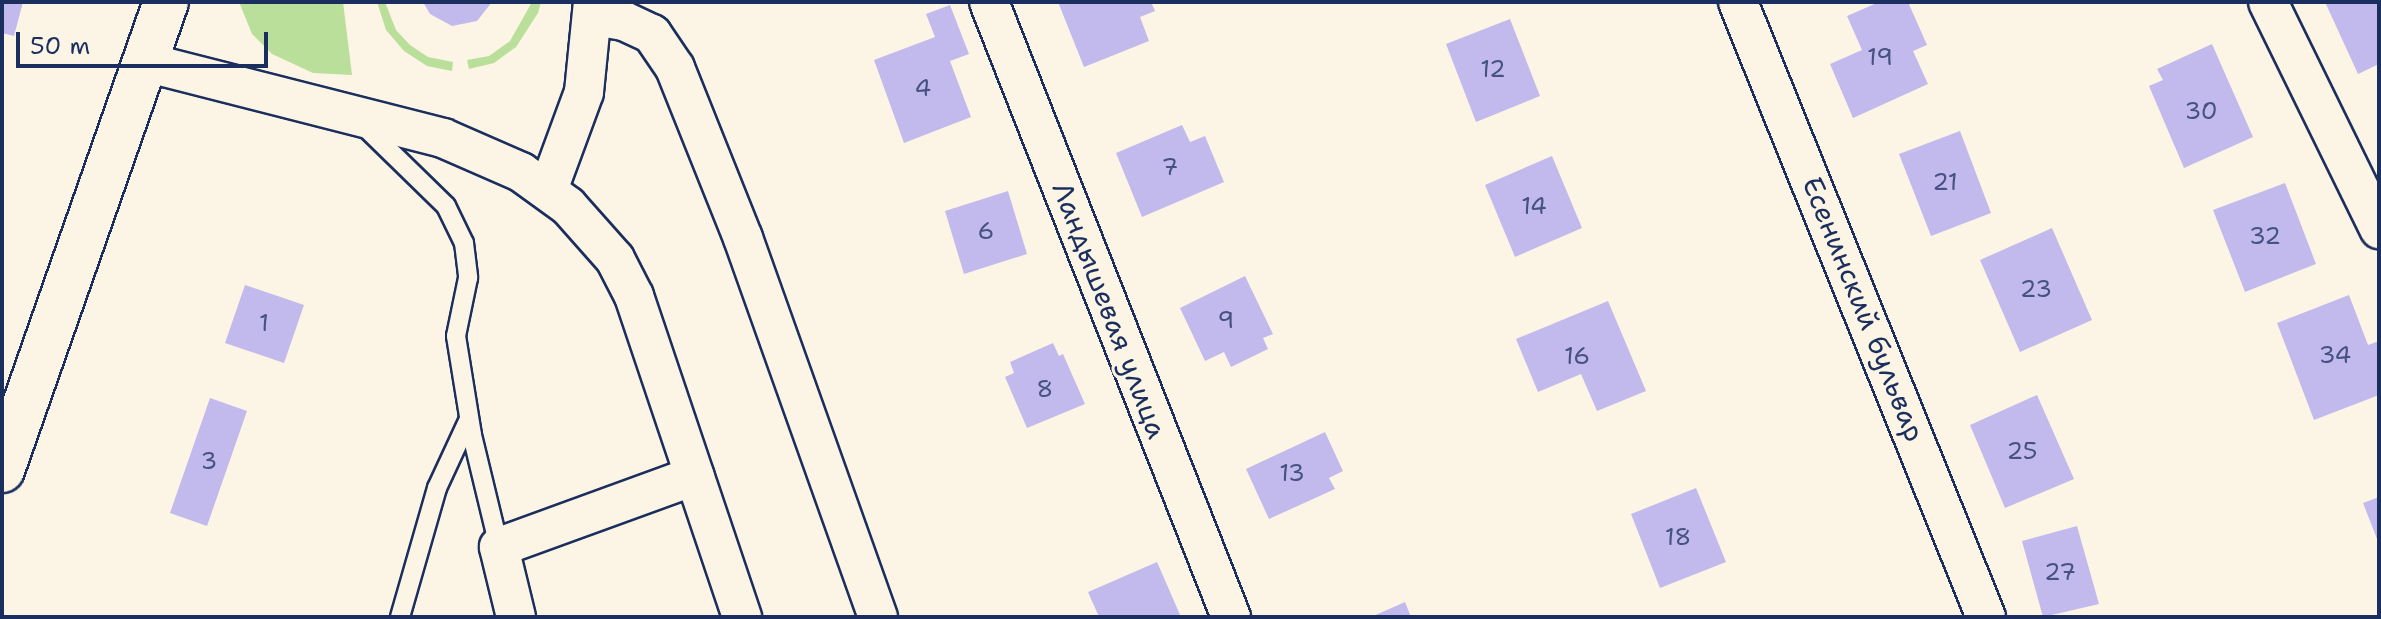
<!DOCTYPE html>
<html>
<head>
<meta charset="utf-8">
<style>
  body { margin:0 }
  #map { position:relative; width:2381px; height:619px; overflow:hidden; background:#fcf5e5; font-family:"Shantell Sans",sans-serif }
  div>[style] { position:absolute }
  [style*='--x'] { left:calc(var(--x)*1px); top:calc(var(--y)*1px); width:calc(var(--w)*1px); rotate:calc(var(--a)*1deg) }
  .green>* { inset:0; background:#badf9a }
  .building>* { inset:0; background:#c2baec }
  .roads { filter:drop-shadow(2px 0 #1b2f5e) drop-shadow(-2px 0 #1b2f5e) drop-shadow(0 2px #1b2f5e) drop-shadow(0 -2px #1b2f5e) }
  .lane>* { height:18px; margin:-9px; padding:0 9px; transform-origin:9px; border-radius:9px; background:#fcf5e5 }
  .street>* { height:38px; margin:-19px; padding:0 19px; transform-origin:19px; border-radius:19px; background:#fcf5e5 }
  .secondary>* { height:44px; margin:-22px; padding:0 22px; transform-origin:22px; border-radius:22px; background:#fcf5e5 }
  span { translate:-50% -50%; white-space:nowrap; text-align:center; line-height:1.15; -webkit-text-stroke:6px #fcf5e5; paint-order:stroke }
  .number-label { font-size:24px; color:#455282 }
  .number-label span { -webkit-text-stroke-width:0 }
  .street-label { font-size:28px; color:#1b2f5e }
  .frame { position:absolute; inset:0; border:4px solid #1b2f5e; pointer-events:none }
  .scale { position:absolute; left:16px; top:32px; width:252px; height:36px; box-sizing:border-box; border:4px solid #1b2f5e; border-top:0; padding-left:10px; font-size:24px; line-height:28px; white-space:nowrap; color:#1b2f5e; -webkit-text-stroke:6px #fcf5e5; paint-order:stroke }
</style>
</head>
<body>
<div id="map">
  <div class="green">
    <div style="clip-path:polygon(239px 2px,343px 2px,352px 75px,313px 73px,272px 54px,252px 34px)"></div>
    <div style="clip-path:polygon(377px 2px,385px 2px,396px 30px,410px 45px,428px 57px,453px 62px,452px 71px,427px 66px,404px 51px,386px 30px)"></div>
    <div style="clip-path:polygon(532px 2px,541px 2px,538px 13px,516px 47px,494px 63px,469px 69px,467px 60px,489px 56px,510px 41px)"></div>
  </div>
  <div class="building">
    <div style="clip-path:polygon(2px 2px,23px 2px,14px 36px,2px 33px)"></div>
    <div style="clip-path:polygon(423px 2px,492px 2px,477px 21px,452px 26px,430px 14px)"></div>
    <div style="clip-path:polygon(1058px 2px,1151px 2px,1155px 11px,1140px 17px,1149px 41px,1084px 67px)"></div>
    <div style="clip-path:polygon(1879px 2px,1908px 2px,1927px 45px,1913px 51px,1928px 84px,1853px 118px,1830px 64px,1862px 50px,1847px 16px)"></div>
    <div style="clip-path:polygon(2325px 2px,2379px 2px,2379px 64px,2358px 74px)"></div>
    <div style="clip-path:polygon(950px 5px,969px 54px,950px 61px,971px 117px,904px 143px,874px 60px,935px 37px,926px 14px)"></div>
    <div style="clip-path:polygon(1510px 19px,1540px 96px,1476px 122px,1446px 44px)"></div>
    <div style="clip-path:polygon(2212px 44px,2253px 137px,2184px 168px,2149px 86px,2163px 80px,2157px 69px)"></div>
    <div style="clip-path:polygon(1182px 125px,1190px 142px,1205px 136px,1224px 182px,1142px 217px,1116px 153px)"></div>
    <div style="clip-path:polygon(1960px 131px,1991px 213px,1931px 236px,1899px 154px)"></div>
    <div style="clip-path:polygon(1552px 156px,1582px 228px,1515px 257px,1485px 185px)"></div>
    <div style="clip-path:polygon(2285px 183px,2316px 264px,2245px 292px,2213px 210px)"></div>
    <div style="clip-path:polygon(1008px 191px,1027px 254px,964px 274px,945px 211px)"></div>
    <div style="clip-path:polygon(2052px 228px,2092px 320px,2020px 352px,1980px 260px)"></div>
    <div style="clip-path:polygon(1245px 276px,1273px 334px,1263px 338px,1268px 349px,1231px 367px,1224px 352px,1205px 361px,1180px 308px)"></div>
    <div style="clip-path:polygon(245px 285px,304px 305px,284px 363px,225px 343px)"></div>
    <div style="clip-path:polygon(2349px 295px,2368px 345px,2379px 341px,2379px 395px,2314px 420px,2277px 323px)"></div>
    <div style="clip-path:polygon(1608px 301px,1646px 391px,1597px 411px,1581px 374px,1538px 392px,1516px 339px)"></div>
    <div style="clip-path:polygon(1053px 343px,1059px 356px,1063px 354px,1085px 404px,1027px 428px,1005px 377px,1014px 373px,1010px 362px)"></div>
    <div style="clip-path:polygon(2037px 395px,2074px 479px,2005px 508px,1970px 425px)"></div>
    <div style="clip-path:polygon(210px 398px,247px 411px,207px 526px,170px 513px)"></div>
    <div style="clip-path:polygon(1325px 432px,1343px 471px,1329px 478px,1335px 489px,1269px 519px,1246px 469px)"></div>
    <div style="clip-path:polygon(1696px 488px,1726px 562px,1660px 588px,1631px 514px)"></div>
    <div style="clip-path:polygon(2379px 497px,2379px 544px,2363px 503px)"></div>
    <div style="clip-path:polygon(2077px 526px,2099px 604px,2043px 617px,2022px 541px)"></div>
    <div style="clip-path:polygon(1157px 562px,1181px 617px,1099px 617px,1088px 592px)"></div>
    <div style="clip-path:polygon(1405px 602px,1411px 617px,1371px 617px)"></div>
  </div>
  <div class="roads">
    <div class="lane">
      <div style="--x:363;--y:125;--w:116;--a:44.3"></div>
      <div style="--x:446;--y:206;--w:41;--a:64.1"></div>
      <div style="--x:464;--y:243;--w:35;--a:83"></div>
      <div style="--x:468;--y:278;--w:59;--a:101.7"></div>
      <div style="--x:456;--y:336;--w:100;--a:80.8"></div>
      <div style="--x:472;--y:435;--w:115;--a:76.4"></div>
      <div style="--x:400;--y:617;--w:134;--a:-74"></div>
      <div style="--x:437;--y:488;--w:76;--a:-65.1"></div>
    </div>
    <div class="street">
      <div style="--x:989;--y:2;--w:661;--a:68.52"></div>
      <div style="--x:1738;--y:2;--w:663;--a:68.04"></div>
      <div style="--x:2268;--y:2;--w:253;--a:63.9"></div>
      <div style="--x:595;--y:16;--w:29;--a:10"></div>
      <div style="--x:624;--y:21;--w:31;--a:25"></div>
      <div style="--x:652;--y:34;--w:41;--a:55.9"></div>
      <div style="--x:675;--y:68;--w:183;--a:68.2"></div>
      <div style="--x:743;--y:238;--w:402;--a:70.4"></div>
      <div style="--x:145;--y:62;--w:308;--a:14.3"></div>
      <div style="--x:443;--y:138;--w:85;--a:23.6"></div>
      <div style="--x:521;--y:172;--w:58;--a:35.9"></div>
      <div style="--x:568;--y:206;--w:71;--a:48.4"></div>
      <div style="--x:615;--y:259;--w:42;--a:62.8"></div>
      <div style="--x:634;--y:296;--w:339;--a:71.4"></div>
      <div style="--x:548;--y:190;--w:104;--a:-69.8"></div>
      <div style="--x:584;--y:92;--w:90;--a:-84.3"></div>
      <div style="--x:516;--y:617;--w:72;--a:-103.7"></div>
      <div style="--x:499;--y:547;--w:208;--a:-20"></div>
    </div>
    <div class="secondary">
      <div style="--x:2;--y:470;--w:496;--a:-70.7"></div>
    </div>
  </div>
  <div class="number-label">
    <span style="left:1880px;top:58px">19</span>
    <span style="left:1493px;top:70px">12</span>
    <span style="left:923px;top:89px">4</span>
    <span style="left:2201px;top:112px">30</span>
    <span style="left:1170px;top:168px">7</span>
    <span style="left:1945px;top:183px">21</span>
    <span style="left:1534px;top:207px">14</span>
    <span style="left:986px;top:232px">6</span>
    <span style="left:2265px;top:237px">32</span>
    <span style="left:2036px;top:290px">23</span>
    <span style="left:1226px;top:321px">9</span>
    <span style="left:264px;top:324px">1</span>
    <span style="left:2335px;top:356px">34</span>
    <span style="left:1577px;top:357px">16</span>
    <span style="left:1045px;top:390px">8</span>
    <span style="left:2022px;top:452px">25</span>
    <span style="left:209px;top:462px">3</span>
    <span style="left:1292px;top:474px">13</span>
    <span style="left:1678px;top:538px">18</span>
    <span style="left:2060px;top:573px">27</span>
  </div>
  <div class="street-label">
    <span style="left:1864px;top:309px;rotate:68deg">Есенинский бульвар</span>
    <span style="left:1110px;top:310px;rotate:69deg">Ландышевая улица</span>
  </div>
  <div class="frame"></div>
  <div class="scale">50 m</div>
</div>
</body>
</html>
